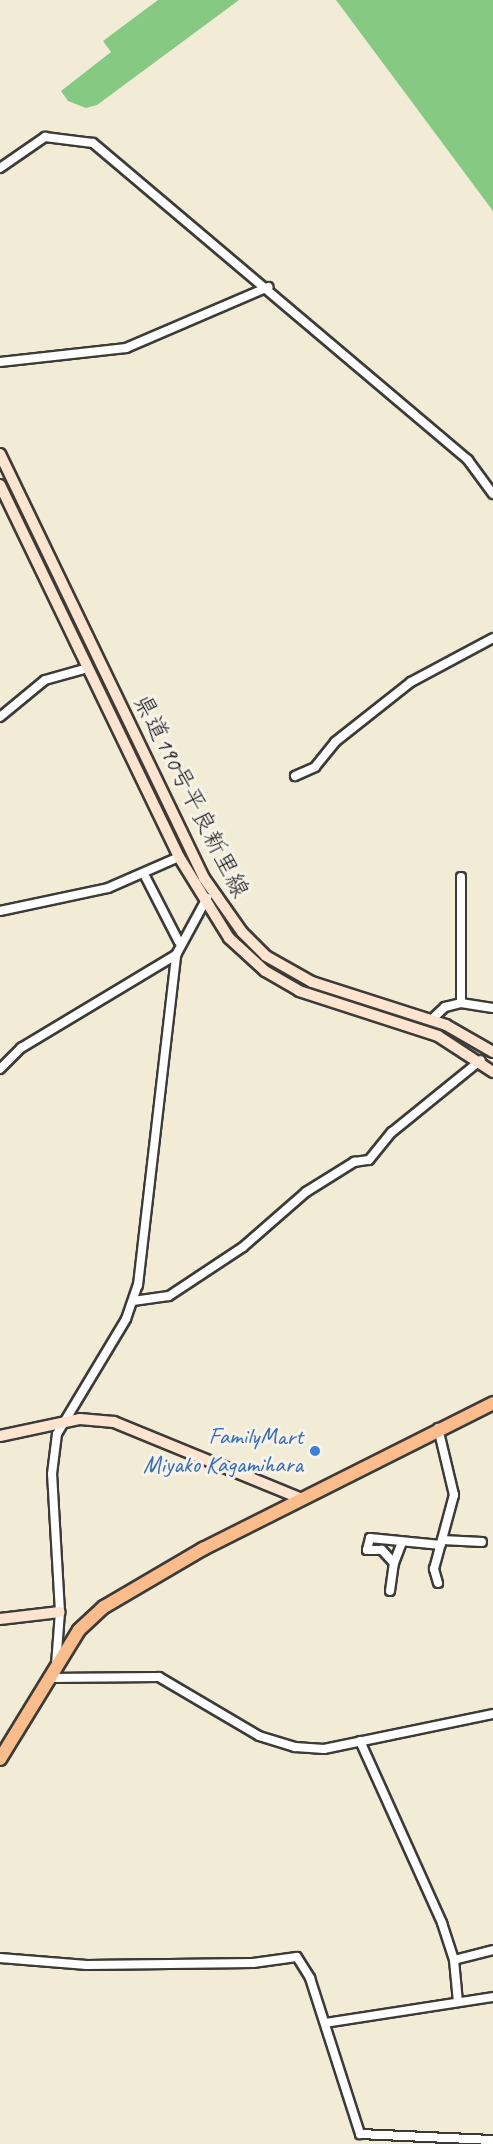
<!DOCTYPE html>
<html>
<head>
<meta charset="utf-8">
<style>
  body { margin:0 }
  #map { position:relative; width:493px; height:2144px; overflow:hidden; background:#f2ebd5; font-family:Caveat,"Klee One",sans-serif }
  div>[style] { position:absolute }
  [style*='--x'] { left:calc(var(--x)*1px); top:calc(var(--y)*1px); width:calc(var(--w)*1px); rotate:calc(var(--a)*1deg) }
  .green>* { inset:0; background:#86c982 }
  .roads { filter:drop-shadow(2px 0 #3c3b38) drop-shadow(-2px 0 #3c3b38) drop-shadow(0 2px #3c3b38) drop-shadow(0 -2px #3c3b38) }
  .street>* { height:8px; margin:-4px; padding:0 4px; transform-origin:4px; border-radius:4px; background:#fff }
  .secondary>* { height:10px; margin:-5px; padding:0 5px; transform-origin:5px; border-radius:5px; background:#fde4d1 }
  .primary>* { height:12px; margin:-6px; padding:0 6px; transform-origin:6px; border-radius:6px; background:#fabc8b }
  .dots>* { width:16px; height:16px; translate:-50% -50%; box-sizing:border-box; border:3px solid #f7f3e8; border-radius:50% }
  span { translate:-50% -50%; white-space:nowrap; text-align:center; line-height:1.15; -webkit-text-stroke:6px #f7f3e8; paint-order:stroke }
  .street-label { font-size:24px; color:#1c1c1c }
  .shop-label { font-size:24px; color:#366cbe }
  .right { translate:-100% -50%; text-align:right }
</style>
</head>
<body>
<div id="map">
  <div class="green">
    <div style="clip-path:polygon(158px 0,239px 0,97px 105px,86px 108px,68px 101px,61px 91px,111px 52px,103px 41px)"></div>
    <div style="clip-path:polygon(336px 0,493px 0,493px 211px)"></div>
  </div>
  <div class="roads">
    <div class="street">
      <div style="--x:0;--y:168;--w:55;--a:-34.6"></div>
      <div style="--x:45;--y:137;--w:48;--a:7.1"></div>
      <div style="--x:93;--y:143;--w:491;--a:40.2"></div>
      <div style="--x:468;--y:460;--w:42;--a:53.7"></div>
      <div style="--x:0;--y:362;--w:127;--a:-6.3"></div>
      <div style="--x:126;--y:348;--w:155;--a:-23.2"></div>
      <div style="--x:0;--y:717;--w:58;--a:-39.4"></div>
      <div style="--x:45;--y:680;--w:45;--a:-15.6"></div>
      <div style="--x:295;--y:776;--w:22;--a:-24"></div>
      <div style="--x:315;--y:767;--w:32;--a:-51"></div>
      <div style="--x:335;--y:742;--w:97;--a:-38.3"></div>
      <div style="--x:411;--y:682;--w:93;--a:-28.2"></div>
      <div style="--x:144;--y:874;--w:76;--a:62.8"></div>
      <div style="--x:0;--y:911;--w:110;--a:-12"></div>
      <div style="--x:108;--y:888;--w:77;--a:-23.6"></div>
      <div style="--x:461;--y:1003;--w:126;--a:-90"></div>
      <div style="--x:431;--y:1020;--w:19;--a:-43"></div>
      <div style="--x:445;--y:1007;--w:16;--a:-14"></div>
      <div style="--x:461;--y:1003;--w:32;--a:9"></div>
      <div style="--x:0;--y:1069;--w:30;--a:-45"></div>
      <div style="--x:21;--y:1048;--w:181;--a:-31"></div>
      <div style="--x:133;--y:1301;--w:36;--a:-8"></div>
      <div style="--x:169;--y:1296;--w:89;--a:-33.5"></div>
      <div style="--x:243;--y:1247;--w:84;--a:-41.1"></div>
      <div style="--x:306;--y:1192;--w:57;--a:-32"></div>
      <div style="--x:354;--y:1162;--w:15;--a:-8"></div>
      <div style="--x:369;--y:1160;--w:36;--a:-51"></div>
      <div style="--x:392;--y:1132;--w:114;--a:-39"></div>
      <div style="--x:442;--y:1540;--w:40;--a:2.9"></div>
      <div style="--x:394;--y:1563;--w:22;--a:-69"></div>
      <div style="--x:438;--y:1583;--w:15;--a:-106"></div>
      <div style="--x:434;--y:1569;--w:77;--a:-74.9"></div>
      <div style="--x:454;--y:1495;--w:69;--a:-103.4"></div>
      <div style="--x:390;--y:1591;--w:28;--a:-82"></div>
      <div style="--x:394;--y:1563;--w:18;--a:-133"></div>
      <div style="--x:382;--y:1550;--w:15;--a:180"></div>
      <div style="--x:367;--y:1550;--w:12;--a:-76"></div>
      <div style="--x:370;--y:1538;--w:71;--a:5.6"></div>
      <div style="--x:56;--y:1665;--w:53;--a:-85.7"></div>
      <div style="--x:60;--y:1612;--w:138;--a:-93.3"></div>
      <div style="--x:52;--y:1474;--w:40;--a:-82.9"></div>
      <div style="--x:57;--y:1434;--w:134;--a:-59"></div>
      <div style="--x:126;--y:1319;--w:36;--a:-71"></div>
      <div style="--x:138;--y:1285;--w:332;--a:-83.4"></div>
      <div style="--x:176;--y:955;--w:65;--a:-61.5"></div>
      <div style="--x:48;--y:1678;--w:111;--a:-0.5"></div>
      <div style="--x:159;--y:1677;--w:116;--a:30.5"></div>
      <div style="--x:259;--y:1736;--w:38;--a:17"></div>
      <div style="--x:295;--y:1747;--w:29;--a:4"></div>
      <div style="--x:324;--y:1749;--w:173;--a:-11.7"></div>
      <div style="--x:360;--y:1741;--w:200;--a:65.7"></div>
      <div style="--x:442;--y:1923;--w:39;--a:72"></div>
      <div style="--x:454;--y:1960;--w:42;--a:84.6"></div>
      <div style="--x:0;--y:1958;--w:87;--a:4.6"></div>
      <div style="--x:87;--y:1965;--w:166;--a:-0.7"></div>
      <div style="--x:253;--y:1963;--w:44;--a:-7.8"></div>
      <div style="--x:297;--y:1957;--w:25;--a:58"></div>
      <div style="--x:310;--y:1978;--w:164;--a:72.2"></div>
      <div style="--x:360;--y:2134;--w:133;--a:2.6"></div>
      <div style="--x:454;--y:1960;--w:40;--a:-14.4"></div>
      <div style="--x:325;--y:2023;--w:170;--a:-8.8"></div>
    </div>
    <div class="secondary">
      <div style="--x:0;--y:454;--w:471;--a:64.3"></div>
      <div style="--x:204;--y:878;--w:66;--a:54.9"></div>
      <div style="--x:242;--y:932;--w:34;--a:45"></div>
      <div style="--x:266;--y:956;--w:53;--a:29.5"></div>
      <div style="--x:312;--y:982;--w:141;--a:17.8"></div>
      <div style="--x:446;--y:1025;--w:54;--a:29.9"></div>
      <div style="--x:0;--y:485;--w:413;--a:64.3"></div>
      <div style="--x:179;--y:857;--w:95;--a:58.3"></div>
      <div style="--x:229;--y:938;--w:49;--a:42.5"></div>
      <div style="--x:265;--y:971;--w:39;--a:30"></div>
      <div style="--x:299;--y:991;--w:146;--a:17.9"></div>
      <div style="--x:438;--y:1036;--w:66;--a:33.2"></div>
      <div style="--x:0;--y:1436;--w:82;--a:-12"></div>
      <div style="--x:80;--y:1419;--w:34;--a:5"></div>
      <div style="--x:114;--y:1422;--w:203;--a:22.3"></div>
      <div style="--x:0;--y:1619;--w:60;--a:-6.7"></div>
    </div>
    <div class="primary">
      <div style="--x:0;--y:1759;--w:151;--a:-58.5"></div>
      <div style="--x:79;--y:1630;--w:34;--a:-43"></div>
      <div style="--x:104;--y:1607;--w:115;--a:-30.4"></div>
      <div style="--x:203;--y:1549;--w:325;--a:-26.7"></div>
    </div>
  </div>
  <div class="dots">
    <div style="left:315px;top:1451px;background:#3f7fe0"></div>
  </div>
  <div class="street-label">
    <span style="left:191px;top:796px;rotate:63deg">県道190号平良新里線</span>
  </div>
  <div class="shop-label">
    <span class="right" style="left:303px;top:1451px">FamilyMart<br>Miyako Kagamihara</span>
  </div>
</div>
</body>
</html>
